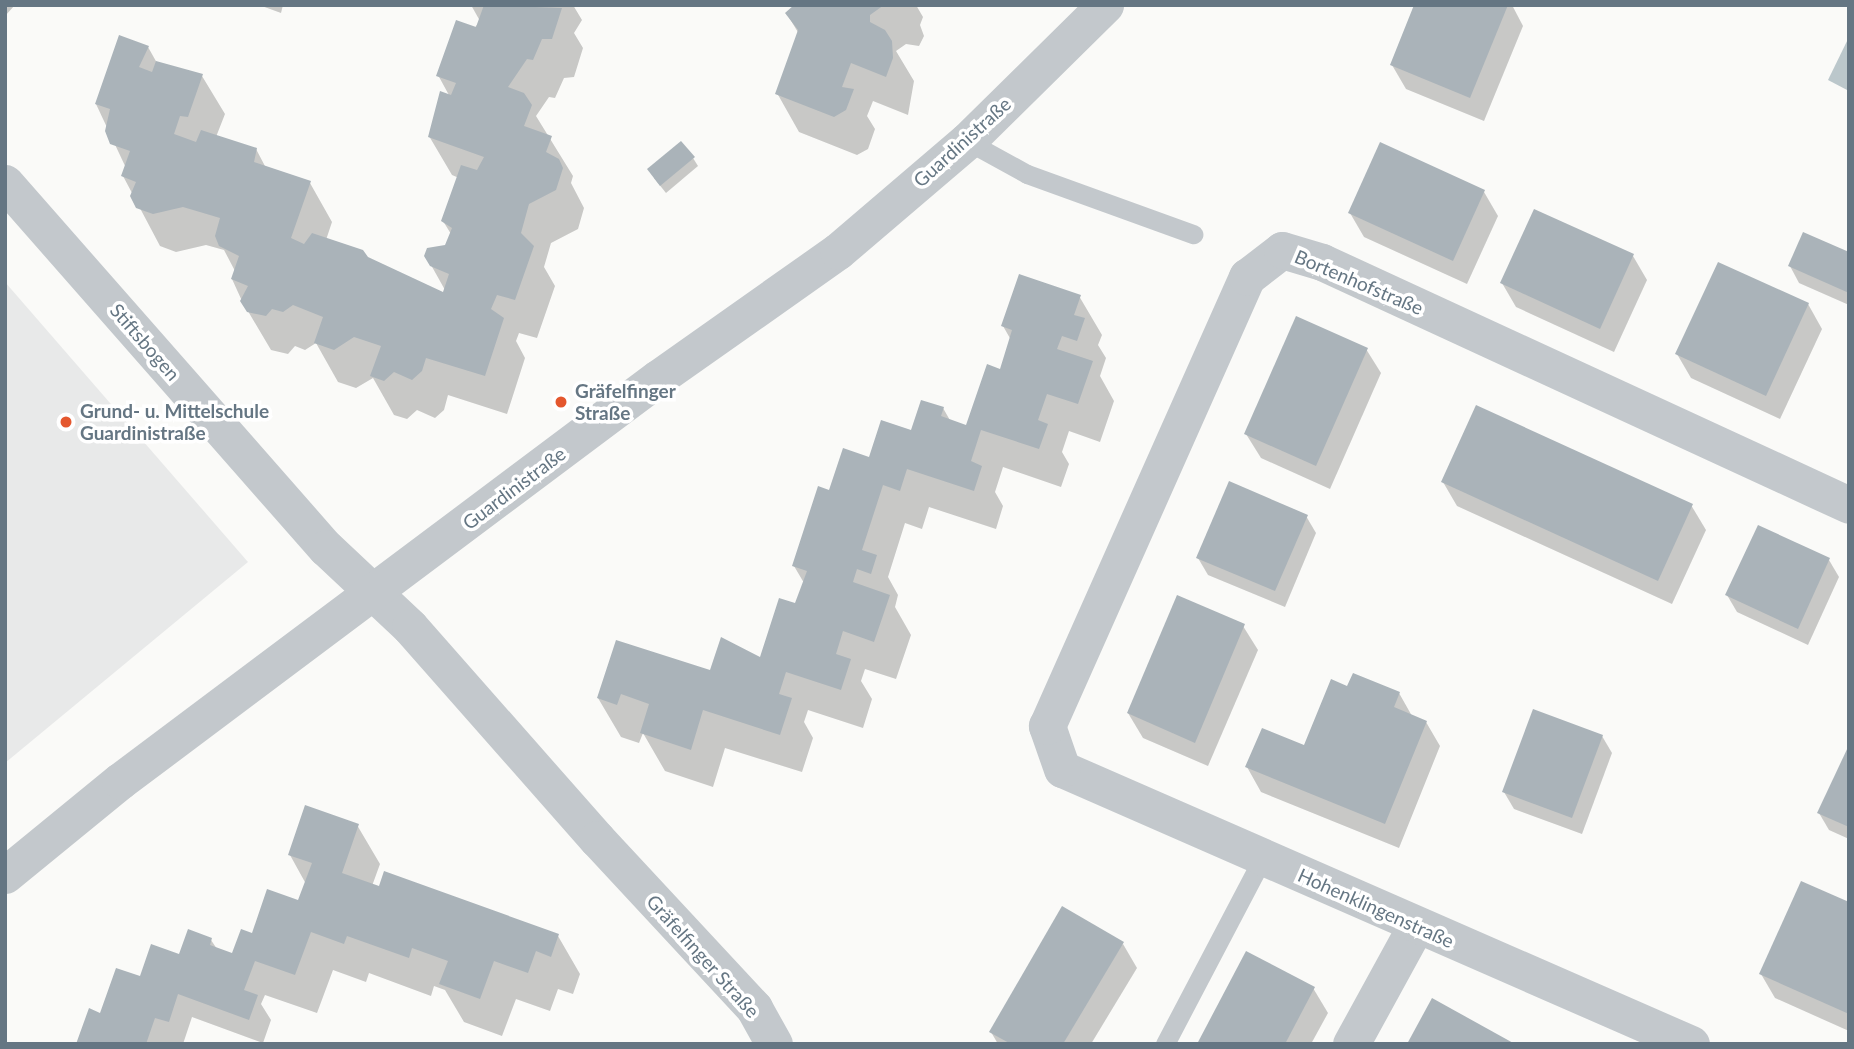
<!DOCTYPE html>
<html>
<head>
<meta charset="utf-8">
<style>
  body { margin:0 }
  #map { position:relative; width:1854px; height:1049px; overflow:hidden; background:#fafaf8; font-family:Lato,sans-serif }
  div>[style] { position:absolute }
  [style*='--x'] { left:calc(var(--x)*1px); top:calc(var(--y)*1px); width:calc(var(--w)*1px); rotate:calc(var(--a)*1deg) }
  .built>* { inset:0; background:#e8e9e9 }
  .water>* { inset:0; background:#bbc7cb }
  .shadow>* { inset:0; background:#0003 }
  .building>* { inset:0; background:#aab3b9 }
  .lane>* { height:19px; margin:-9.5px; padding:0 9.5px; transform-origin:9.5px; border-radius:9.5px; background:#c3c8cc }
  .street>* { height:37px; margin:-18.5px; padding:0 18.5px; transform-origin:18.5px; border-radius:18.5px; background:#c3c8cc }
  .dots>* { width:19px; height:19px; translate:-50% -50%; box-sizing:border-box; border:4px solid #fff; border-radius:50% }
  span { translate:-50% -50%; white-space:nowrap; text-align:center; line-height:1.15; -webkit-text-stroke:7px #fff; paint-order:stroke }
  .street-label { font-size:19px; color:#657683 }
  .poi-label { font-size:19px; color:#657683; font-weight:700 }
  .left { translate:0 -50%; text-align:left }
  .frame { position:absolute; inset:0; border:7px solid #657683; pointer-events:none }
</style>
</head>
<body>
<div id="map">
  <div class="built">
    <div style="clip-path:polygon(5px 282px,248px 562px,5px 763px)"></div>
  </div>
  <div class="water">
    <div style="clip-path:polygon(1849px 37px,1849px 91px,1828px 80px)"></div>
  </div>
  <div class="shadow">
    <div style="clip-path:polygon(5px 5px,15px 5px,5px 16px)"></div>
    <div style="clip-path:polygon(259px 5px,283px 5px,281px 13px)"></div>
    <div style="clip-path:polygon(471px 5px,573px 5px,582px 20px,574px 33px,583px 48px,574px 77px,564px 78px,555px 98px,549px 97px,536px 116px,573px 176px,571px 183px,584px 208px,578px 229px,551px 243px,544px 267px,555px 286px,537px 338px,519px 333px,516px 341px,525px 358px,507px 414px,448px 395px,444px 410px,435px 418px,417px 410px,407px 419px,394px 415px,373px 378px,356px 388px,338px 382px,316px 343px,305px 350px,295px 346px,288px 354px,271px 350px,242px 301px,232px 279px,235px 271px,224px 250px,206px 245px,176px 252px,160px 246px,123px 176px,126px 168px,96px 104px,148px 47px,157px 63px,202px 76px,225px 114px,216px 137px,256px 149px,266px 168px,310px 183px,332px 222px,326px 240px,444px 294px,445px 290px,426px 256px,446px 246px,451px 234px,443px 221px,459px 178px,452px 175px,429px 136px,450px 97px,438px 75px,480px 21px)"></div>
    <div style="clip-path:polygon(798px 5px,916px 5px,923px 17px,920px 25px,924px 36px,919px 46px,906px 44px,896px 51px,914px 81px,908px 115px,873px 101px,867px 116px,875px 129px,868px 149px,857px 155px,799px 132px,777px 93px,799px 34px,787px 14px)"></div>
    <div style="clip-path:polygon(1416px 5px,1512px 5px,1523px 26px,1484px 121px,1406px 89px,1392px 65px)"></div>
    <div style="clip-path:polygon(693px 158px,698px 166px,666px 193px,654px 178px)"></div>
    <div style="clip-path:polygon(1484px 192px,1498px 216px,1467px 284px,1364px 237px,1350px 213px)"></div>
    <div style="clip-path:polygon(1849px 254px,1849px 305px,1799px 283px,1790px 266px)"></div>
    <div style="clip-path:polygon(1633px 256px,1647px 280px,1614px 352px,1516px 307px,1502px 283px)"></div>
    <div style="clip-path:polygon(1079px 296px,1102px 335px,1098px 345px,1106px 358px,1100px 376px,1114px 401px,1100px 442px,1069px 431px,1062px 452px,1069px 464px,1061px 487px,1003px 467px,995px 492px,1003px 506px,996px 529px,929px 507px,922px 529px,905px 523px,888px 577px,898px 595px,895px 607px,911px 635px,896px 679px,865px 669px,861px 681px,872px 699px,863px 728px,808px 710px,804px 722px,813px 738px,802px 772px,725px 748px,713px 787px,665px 771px,643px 733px,639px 743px,621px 737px,598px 698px,761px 660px,797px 605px,804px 583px,794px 566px,830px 492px,943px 408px,951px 422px,967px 427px,1001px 371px,1011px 340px,1003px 326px)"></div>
    <div style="clip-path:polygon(1808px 304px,1822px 329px,1780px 419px,1691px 378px,1677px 354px)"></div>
    <div style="clip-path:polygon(1366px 349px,1381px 373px,1330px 489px,1261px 458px,1246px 434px)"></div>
    <div style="clip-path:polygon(1443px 482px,1691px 505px,1706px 530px,1672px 604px,1457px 506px)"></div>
    <div style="clip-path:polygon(1306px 516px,1316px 533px,1285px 607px,1208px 575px,1198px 558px)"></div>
    <div style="clip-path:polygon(1829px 560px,1839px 577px,1808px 645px,1737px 612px,1727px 595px)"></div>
    <div style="clip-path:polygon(1243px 626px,1258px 650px,1208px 766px,1143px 738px,1128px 713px)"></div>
    <div style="clip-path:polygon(1348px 688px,1399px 693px,1412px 716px,1426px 722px,1440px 746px,1399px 848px,1261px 792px,1247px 767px,1305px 747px)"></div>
    <div style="clip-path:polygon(1602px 736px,1612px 753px,1582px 834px,1514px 809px,1504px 792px)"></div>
    <div style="clip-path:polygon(1849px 749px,1849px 839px,1829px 830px,1819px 813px)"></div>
    <div style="clip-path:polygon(357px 825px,380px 864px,372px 886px,558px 936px,580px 974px,573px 994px,558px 989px,550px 1011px,516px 999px,502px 1036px,464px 1022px,445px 990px,434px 986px,431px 996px,369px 973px,366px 982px,333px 970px,317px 1013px,265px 995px,261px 1004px,271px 1020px,263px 1043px,192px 1017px,183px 1044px,78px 1044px,141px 979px,211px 940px,217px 949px,233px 955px,300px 903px,306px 884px,290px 855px)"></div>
    <div style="clip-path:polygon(1849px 904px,1849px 1031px,1775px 998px,1761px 974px)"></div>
    <div style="clip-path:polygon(1123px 944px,1137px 968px,1091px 1044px,998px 1044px,991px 1032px)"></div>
    <div style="clip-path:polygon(1313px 988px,1328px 1013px,1311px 1044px,1199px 1044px)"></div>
  </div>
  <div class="building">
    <div style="clip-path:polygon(484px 5px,562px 8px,552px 39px,542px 39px,533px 60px,527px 59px,508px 87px,524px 93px,532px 105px,524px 126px,552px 136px,546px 152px,559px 159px,563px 168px,556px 190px,529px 204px,521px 233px,534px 246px,515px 300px,497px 295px,491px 309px,504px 318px,485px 376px,426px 358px,422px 371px,412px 380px,394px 372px,384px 381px,370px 376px,381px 346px,354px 337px,334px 350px,314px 343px,323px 317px,293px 305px,283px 312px,272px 309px,266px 316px,247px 312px,240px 301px,248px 286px,231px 279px,239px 256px,219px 246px,215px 236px,220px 218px,183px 207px,153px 214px,136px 208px,130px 196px,136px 182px,121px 176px,130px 151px,110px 144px,105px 131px,110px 109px,95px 104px,119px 35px,149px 46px,139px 67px,152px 72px,156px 61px,203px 74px,188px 117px,180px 116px,174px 134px,196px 142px,201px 130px,257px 148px,254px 162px,311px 181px,291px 238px,304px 244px,312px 233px,363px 250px,368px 257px,443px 292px,449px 274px,430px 266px,424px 256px,427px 248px,445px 245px,452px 228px,441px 221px,461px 165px,477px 170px,484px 157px,428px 137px,440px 91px,451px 95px,456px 83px,436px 76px,456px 20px,476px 27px)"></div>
    <div style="clip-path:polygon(794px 5px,884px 5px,870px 15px,870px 22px,885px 30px,892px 41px,893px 58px,886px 77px,851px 63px,842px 87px,854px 89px,846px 110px,834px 117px,775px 94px,798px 30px,785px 13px)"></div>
    <div style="clip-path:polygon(1414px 5px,1508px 5px,1470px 98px,1390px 65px)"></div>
    <div style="clip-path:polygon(681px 141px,695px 157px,660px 186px,647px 169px)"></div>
    <div style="clip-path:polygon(1380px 142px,1485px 190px,1453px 261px,1348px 213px)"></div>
    <div style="clip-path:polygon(1534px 209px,1634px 254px,1600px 329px,1500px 283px)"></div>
    <div style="clip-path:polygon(1803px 232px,1849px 252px,1849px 293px,1788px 266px)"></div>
    <div style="clip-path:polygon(1718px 262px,1809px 303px,1766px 396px,1675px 354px)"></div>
    <div style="clip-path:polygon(1019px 274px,1081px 295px,1074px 315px,1085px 318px,1077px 341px,1062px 336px,1057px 349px,1093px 361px,1078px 404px,1047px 394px,1038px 420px,1048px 424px,1039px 449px,981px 430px,971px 461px,982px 466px,974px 491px,907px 469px,900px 491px,883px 485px,862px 550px,877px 555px,871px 574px,857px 569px,853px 582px,890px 595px,874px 642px,843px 631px,836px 654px,851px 659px,841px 690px,786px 672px,779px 694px,792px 698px,780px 735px,703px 710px,691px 750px,640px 733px,649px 704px,621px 694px,617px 705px,597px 698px,616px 640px,710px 670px,721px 637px,760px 657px,779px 598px,795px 603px,807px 571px,792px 566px,818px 486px,829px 490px,843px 448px,869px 457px,881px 420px,911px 430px,921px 400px,944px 407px,941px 416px,966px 425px,987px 364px,1000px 369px,1012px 330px,1001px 326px)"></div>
    <div style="clip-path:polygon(1296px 316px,1368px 348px,1316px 466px,1244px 434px)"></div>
    <div style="clip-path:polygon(1476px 405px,1693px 504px,1658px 581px,1441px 482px)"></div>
    <div style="clip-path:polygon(1229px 481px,1308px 515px,1275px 591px,1196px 558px)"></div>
    <div style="clip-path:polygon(1758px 525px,1830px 558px,1798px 629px,1725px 595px)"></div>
    <div style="clip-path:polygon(1177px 595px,1245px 624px,1195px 743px,1127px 713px)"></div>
    <div style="clip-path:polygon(1353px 673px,1400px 692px,1394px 707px,1427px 721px,1385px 824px,1245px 767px,1262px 728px,1304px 745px,1331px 679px,1347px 686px)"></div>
    <div style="clip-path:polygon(1533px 709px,1603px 735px,1572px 818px,1502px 792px)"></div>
    <div style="clip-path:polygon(1849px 745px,1849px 827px,1817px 813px)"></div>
    <div style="clip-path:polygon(305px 805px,359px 824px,342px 873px,379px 886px,384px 871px,559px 934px,551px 957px,536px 951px,528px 973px,494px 961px,480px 999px,439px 984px,448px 961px,412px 948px,409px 958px,347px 936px,344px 944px,311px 932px,295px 975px,255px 961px,244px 990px,258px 995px,249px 1020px,178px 994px,169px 1022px,155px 1018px,146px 1044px,76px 1044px,89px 1008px,100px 1013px,116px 968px,140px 976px,151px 944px,179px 954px,188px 929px,212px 938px,210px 945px,232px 953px,241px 929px,252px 933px,267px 889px,298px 900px,312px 863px,288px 855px)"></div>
    <div style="clip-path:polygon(1801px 881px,1849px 902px,1849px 1014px,1759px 974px)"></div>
    <div style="clip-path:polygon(1062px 906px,1124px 942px,1063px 1044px,1011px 1044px,989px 1032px)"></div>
    <div style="clip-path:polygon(1246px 951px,1315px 987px,1285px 1044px,1197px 1044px)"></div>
    <div style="clip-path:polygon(1432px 998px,1515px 1044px,1407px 1044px)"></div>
  </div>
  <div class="lane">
    <div style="--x:967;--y:141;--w:68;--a:28.8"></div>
    <div style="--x:1027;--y:174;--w:177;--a:19.9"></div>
    <div style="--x:1165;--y:1044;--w:211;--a:-62.3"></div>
  </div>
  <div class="street">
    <div style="--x:5;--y:183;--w:486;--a:48.7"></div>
    <div style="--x:326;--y:548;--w:115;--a:43.2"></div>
    <div style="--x:410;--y:627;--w:283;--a:48.6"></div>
    <div style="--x:597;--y:839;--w:231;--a:47.1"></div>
    <div style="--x:754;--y:1008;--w:41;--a:60.9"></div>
    <div style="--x:5;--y:875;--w:149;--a:-39.3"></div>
    <div style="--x:120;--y:781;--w:672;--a:-36.84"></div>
    <div style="--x:658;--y:378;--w:220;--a:-35.2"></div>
    <div style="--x:838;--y:251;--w:170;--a:-40.5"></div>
    <div style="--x:967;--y:141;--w:194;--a:-44.6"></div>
    <div style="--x:1351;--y:1044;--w:133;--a:-61.3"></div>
    <div style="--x:1691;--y:1044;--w:686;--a:-156.38"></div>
    <div style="--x:1062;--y:769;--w:46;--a:-109.2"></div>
    <div style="--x:1047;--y:726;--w:492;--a:-66"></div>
    <div style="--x:1247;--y:277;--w:44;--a:-37.6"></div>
    <div style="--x:1282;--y:250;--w:42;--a:16.7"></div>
    <div style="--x:1322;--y:262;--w:580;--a:24.75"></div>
  </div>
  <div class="dots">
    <div style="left:561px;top:402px;background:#e4572e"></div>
    <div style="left:66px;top:422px;background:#e4572e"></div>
  </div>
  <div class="street-label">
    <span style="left:962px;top:142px;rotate:-42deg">Guardinistraße</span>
    <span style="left:1359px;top:282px;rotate:23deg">Bortenhofstraße</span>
    <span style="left:145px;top:342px;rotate:49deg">Stiftsbogen</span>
    <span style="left:514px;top:488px;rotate:-37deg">Guardinistraße</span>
    <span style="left:1376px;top:908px;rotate:24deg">Hohenklingenstraße</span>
    <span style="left:703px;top:956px;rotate:48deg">Gräfelfinger Straße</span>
  </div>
  <div class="poi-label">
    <span class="left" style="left:575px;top:402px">Gräfelfinger<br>Straße</span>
    <span class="left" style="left:80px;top:422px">Grund- u. Mittelschule<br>Guardinistraße</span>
  </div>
  <div class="frame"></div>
</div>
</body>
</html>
